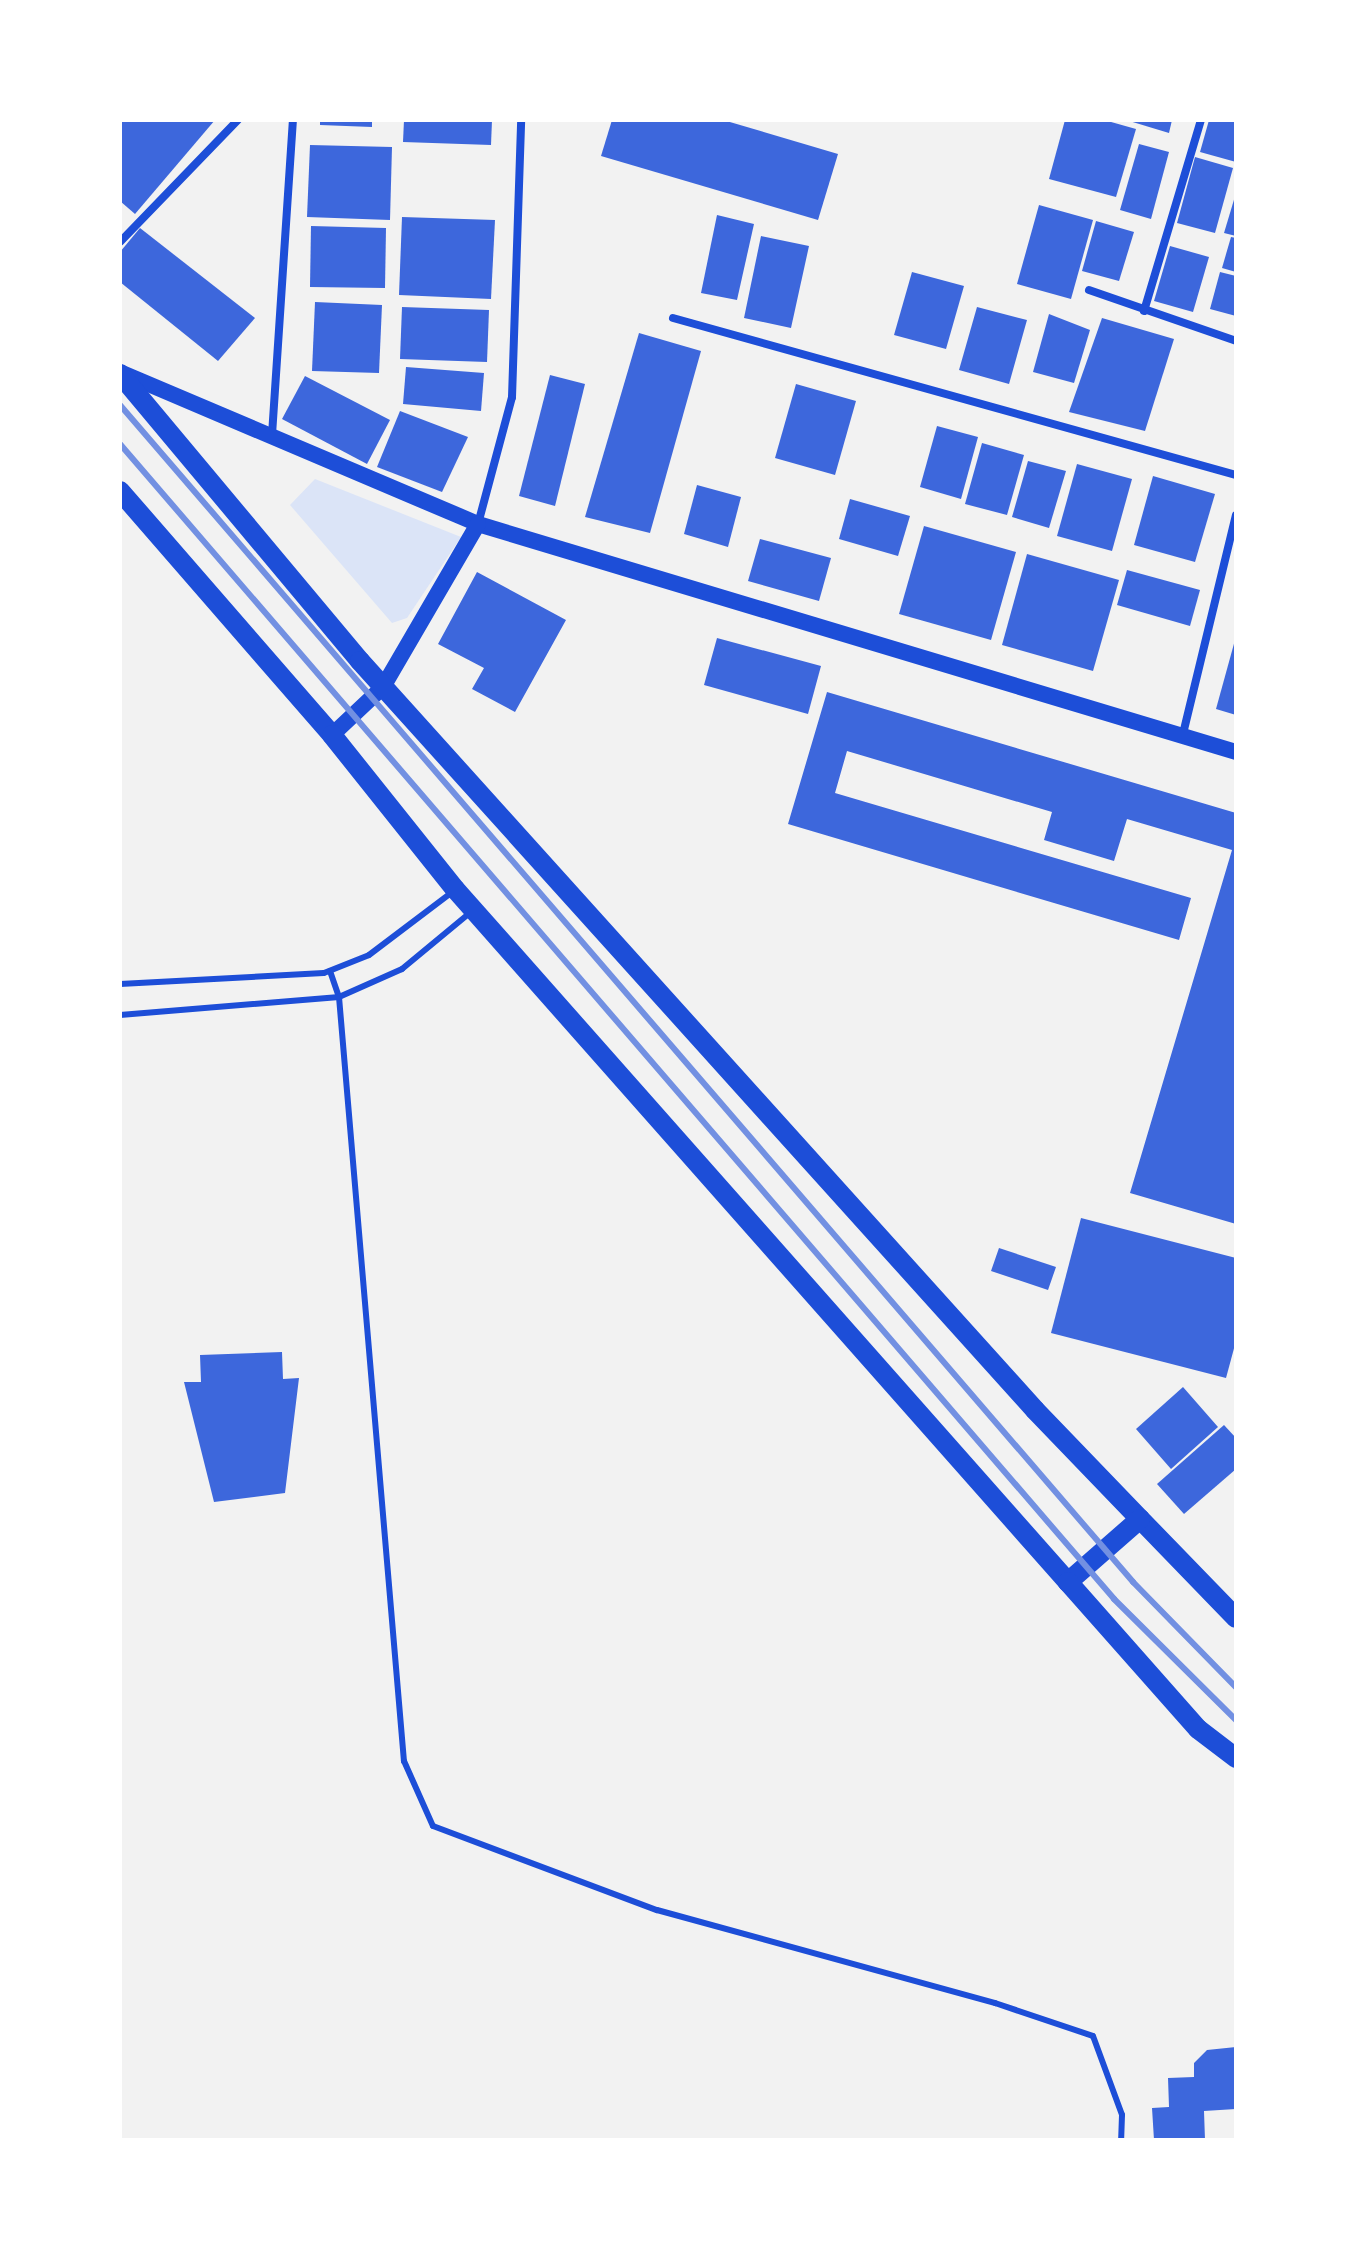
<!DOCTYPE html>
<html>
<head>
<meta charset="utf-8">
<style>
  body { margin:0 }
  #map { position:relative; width:1356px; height:2260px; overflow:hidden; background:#f2f2f2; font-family:Cabin,sans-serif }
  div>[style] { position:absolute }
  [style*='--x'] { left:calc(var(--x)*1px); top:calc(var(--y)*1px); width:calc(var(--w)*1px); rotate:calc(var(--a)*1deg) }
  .green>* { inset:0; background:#dbe4f7 }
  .building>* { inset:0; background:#3d67dc }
  .service>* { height:6px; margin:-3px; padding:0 3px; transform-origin:3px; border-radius:3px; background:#1d4ed8 }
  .minor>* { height:8px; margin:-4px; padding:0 4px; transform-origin:4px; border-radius:4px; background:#1d4ed8 }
  .secondary>* { height:16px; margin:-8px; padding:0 8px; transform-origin:8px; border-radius:8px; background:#1d4ed8 }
  .primary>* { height:20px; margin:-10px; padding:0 10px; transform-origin:10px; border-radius:10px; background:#1d4ed8 }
  .trunk>* { height:20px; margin:-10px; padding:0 10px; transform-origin:10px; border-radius:10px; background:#1d4ed8 }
  .rail>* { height:6px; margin:-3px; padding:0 3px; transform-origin:3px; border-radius:3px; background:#7290e2 }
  span { translate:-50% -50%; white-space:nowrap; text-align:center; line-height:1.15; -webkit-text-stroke:8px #fff; paint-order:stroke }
  .frame { position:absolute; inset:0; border:122px solid #fff; pointer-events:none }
</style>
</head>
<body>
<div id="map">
  <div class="green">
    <div style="clip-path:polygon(315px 479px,461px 537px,407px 618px,392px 623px,290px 505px)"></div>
  </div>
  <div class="building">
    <div style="clip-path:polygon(120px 120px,215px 120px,135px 214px,120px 201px)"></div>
    <div style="clip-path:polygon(320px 120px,372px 120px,372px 127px,320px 125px)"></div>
    <div style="clip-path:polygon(404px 120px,492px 120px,491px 145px,403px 142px)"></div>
    <div style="clip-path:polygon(612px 120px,723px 120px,838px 154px,818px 220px,601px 156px)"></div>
    <div style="clip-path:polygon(1065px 120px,1104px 120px,1136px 129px,1116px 197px,1049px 179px)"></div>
    <div style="clip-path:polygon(1126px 120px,1172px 120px,1169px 133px)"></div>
    <div style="clip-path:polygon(1209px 120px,1236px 120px,1236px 162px,1200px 152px)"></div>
    <div style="clip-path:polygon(1139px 144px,1169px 152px,1151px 219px,1120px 210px)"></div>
    <div style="clip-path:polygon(310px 145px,392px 147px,390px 220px,307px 217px)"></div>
    <div style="clip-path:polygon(1195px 157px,1233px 168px,1215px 233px,1177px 223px)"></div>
    <div style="clip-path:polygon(1236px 193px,1236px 236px,1224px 233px)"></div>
    <div style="clip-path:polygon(1039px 205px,1093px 220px,1071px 299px,1017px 284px)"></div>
    <div style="clip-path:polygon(717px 215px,754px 224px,737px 300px,701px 293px)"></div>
    <div style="clip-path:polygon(402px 217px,495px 220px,491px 299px,399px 295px)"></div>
    <div style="clip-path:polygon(1096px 221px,1134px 232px,1119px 281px,1082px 271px)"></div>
    <div style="clip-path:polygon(311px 226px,386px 228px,385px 288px,310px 287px)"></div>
    <div style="clip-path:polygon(140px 228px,255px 318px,218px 361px,120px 282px,120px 252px)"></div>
    <div style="clip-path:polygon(761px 236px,809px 246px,791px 328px,744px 318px)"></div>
    <div style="clip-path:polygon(1231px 237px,1236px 238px,1236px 272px,1222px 268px)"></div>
    <div style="clip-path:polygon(1170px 246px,1209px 257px,1193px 312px,1154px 301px)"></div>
    <div style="clip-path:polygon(912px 272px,964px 286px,946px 349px,894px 335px)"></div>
    <div style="clip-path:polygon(1220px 272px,1236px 276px,1236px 316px,1210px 309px)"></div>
    <div style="clip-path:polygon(315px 302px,382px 305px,379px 373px,312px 371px)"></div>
    <div style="clip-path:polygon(402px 307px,489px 310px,487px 362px,400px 359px)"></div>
    <div style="clip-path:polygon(977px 307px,1027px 320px,1009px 384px,959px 370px)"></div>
    <div style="clip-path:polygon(1049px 314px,1090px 330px,1074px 383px,1033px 372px)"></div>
    <div style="clip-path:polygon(1102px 318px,1174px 339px,1145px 431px,1069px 412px)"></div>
    <div style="clip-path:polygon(639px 333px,701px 351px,650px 533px,585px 517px)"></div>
    <div style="clip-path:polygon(406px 367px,484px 373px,481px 411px,403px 404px)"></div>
    <div style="clip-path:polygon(550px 375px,585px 384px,555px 506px,519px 496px)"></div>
    <div style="clip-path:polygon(305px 376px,390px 420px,367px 464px,282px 419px)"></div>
    <div style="clip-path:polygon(796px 384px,856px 401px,835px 475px,775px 458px)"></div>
    <div style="clip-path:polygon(400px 411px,468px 437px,442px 492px,377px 467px)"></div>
    <div style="clip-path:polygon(937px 426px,978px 437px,961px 499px,920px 487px)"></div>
    <div style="clip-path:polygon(982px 443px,1024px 455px,1007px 515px,965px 504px)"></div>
    <div style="clip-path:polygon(1028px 461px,1066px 471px,1049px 528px,1012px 517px)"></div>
    <div style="clip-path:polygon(1077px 464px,1132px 479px,1112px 551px,1057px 536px)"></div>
    <div style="clip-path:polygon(1153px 476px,1215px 494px,1195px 562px,1134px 545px)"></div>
    <div style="clip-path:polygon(697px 485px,741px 497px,728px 547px,684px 534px)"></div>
    <div style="clip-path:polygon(850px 499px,910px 516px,898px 556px,839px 539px)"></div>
    <div style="clip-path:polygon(924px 526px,1016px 552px,991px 640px,899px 614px)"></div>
    <div style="clip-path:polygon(760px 539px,831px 558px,819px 601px,748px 581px)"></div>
    <div style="clip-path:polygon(1027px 554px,1119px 580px,1093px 671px,1002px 645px)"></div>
    <div style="clip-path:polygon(1127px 570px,1200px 590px,1190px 626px,1117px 605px)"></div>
    <div style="clip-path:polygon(477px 572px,566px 620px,515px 712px,472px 689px,484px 668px,438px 644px)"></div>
    <div style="clip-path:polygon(717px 638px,821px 666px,808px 714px,704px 685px)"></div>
    <div style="clip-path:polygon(1235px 640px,1236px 640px,1236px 715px,1216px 709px)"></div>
    <div style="clip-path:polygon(827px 692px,1236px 813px,1236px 1224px,1130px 1193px,1232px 850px,1127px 819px,1114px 861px,1044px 840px,1052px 812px,847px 751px,835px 793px,1191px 898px,1179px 940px,788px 824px)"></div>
    <div style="clip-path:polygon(1081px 1218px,1236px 1258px,1236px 1341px,1226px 1378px,1051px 1333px)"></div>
    <div style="clip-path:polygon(999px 1248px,1056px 1267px,1048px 1290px,991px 1271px)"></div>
    <div style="clip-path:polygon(282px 1352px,283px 1379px,299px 1378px,285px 1493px,214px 1502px,184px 1382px,201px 1382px,200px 1355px)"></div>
    <div style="clip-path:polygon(1183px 1387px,1218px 1427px,1171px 1469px,1136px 1429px)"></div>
    <div style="clip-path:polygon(1224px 1425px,1236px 1438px,1236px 1469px,1184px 1514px,1157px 1484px)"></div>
    <div style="clip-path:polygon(1236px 2047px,1236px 2109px,1204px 2111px,1205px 2140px,1154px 2140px,1152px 2108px,1169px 2107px,1168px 2078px,1194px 2077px,1194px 2063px,1207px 2050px)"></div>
  </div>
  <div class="service">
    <div style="--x:330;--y:971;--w:28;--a:71"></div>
    <div style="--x:339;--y:997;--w:767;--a:85.14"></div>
    <div style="--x:404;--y:1761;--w:71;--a:66"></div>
    <div style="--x:433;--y:1826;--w:239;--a:20.6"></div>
    <div style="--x:657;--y:1910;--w:351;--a:15.4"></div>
    <div style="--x:995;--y:2003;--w:103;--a:18.6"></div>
    <div style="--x:1093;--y:2036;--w:84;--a:69.8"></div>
    <div style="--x:1122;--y:2115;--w:25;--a:92"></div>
    <div style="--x:120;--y:984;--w:204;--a:-3.1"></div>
    <div style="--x:324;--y:973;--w:48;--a:-21.8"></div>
    <div style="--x:369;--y:955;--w:103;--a:-37.1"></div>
    <div style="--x:120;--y:1015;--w:220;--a:-4.7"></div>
    <div style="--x:339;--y:997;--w:69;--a:-24"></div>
    <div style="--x:402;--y:969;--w:89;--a:-39.6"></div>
  </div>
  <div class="minor">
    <div style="--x:120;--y:242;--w:170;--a:-46"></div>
    <div style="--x:1089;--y:290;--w:156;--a:19.1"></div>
    <div style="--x:1144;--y:311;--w:199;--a:-73.4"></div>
    <div style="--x:673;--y:318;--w:584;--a:15.58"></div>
    <div style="--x:272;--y:435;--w:316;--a:-86.2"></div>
    <div style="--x:478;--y:524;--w:131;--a:-75"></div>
    <div style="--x:512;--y:397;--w:277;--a:-88.1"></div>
    <div style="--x:1182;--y:738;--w:229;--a:-76.4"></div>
  </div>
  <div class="secondary">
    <div style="--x:120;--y:372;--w:389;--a:23"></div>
    <div style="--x:478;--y:524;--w:792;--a:16.74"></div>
    <div style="--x:332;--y:735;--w:70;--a:-43.3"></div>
    <div style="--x:383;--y:687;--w:189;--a:-59.8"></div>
  </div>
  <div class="primary">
    <div style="--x:120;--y:374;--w:374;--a:50.1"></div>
    <div style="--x:360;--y:661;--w:1008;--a:47.97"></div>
    <div style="--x:1035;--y:1410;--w:151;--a:46.1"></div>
    <div style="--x:120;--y:491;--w:323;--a:49"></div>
    <div style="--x:332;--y:735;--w:197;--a:51.4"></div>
    <div style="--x:455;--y:889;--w:925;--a:48.51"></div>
  </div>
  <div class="trunk">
    <div style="--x:1236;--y:1618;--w:138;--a:-134.1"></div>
    <div style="--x:1140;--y:1519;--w:96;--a:138.8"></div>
    <div style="--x:1068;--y:1582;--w:196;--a:48.5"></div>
    <div style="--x:1198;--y:1729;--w:48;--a:37.3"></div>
  </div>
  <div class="rail">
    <div style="--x:120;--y:405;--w:1553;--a:49.28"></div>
    <div style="--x:1133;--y:1582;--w:147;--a:45.6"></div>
    <div style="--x:120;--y:444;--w:1524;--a:49.28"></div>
    <div style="--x:1114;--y:1599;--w:172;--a:44.8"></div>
  </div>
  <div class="frame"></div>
</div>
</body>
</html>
